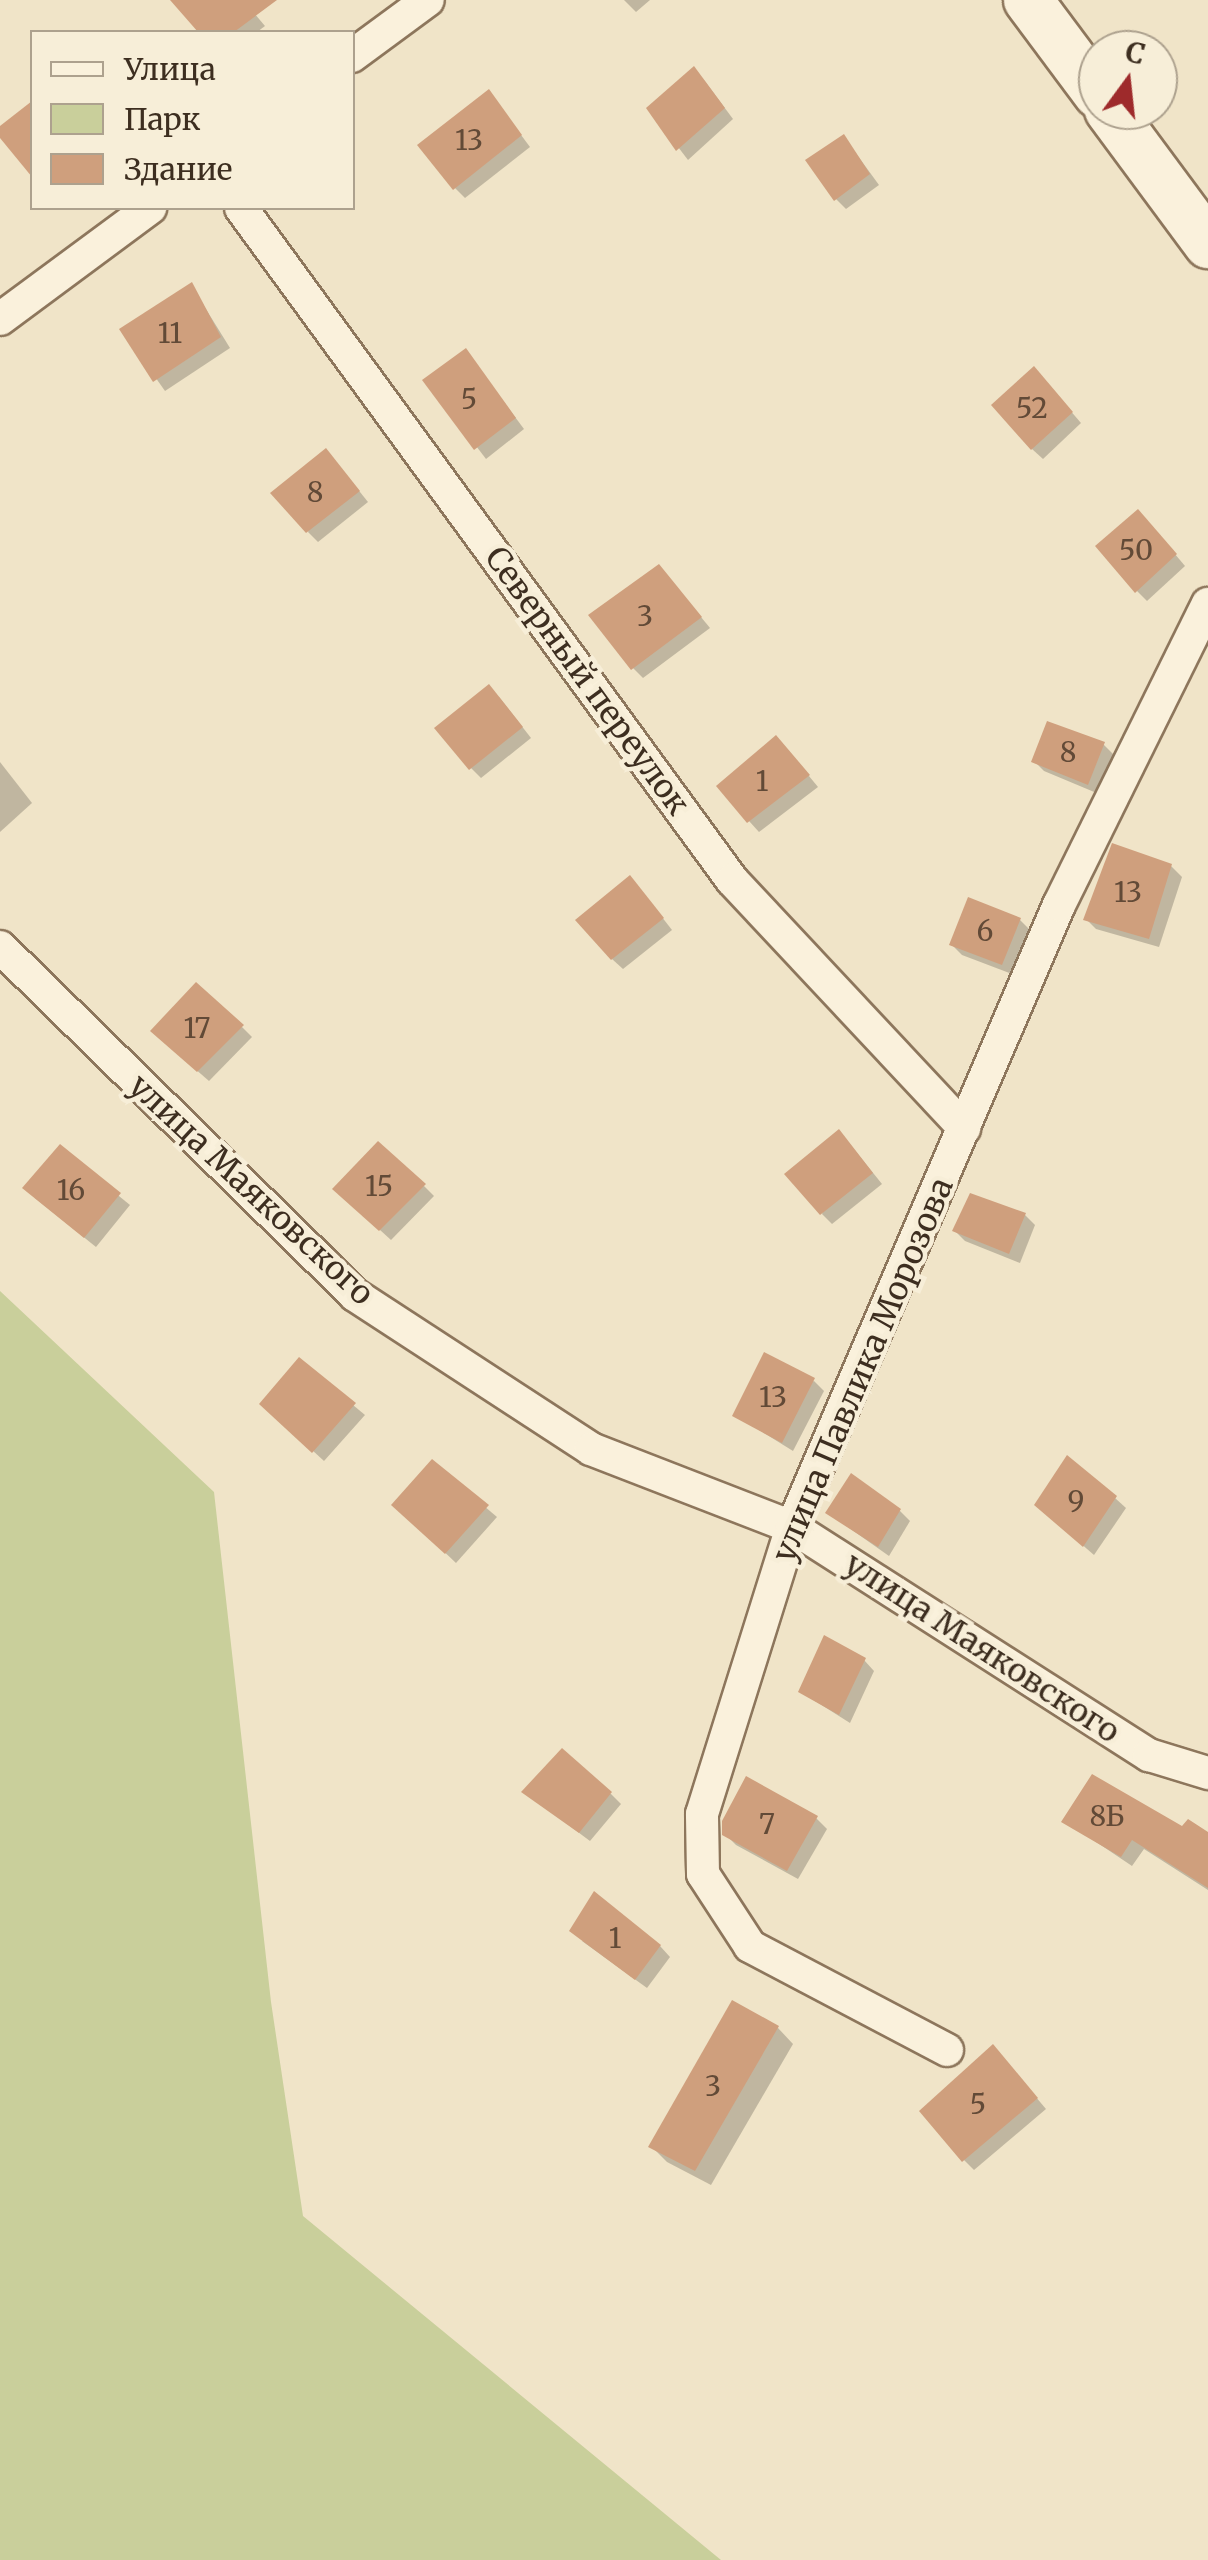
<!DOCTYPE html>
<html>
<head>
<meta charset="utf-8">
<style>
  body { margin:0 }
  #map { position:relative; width:1208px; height:2560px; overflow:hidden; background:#f0e4c8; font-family:Merriweather,serif }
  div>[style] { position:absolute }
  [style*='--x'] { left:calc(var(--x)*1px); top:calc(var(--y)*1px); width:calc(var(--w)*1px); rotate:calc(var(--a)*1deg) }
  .green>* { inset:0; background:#c9cf9b }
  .shadow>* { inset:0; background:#0003 }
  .building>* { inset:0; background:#cf9f7d }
  .roads { filter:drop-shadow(2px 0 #8d765c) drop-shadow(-2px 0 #8d765c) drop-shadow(0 2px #8d765c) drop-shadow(0 -2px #8d765c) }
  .street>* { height:32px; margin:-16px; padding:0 16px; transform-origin:16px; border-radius:16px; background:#faf1dc }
  .secondary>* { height:48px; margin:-24px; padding:0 24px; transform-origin:24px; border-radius:24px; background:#faf1dc }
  span { translate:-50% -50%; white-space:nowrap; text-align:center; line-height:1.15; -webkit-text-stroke:9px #f7eed8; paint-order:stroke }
  .number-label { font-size:28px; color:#624a37 }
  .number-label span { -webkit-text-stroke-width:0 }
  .street-label { font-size:32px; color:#3d2e20 }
  .legend { position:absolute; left:30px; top:30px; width:325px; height:180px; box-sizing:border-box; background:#f7eed8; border:2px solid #ada18e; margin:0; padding:12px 18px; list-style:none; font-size:30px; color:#3d2e20 }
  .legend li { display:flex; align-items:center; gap:20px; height:50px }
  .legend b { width:50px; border:2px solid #ada18e }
  .north { position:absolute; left:1078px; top:30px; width:100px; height:100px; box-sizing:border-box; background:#f7eed8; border:2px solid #ada18e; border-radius:50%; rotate:15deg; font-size:28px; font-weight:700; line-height:40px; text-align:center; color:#3d2e20 }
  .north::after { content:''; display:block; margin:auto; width:35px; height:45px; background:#9e2a2b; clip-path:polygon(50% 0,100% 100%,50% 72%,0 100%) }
</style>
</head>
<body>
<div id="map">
  <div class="green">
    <div style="clip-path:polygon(0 1291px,214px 1492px,271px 2002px,303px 2216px,721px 2560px,0 2560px)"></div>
  </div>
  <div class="shadow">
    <div style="clip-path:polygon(174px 0,243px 0,265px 26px,257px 32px,201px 32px)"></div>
    <div style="clip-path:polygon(624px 0,650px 0,636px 12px)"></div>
    <div style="clip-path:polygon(704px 80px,733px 119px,688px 160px,649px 109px)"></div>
    <div style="clip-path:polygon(489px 92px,530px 147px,465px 198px,455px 188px)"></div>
    <div style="clip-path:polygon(844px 137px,879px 185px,846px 209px,836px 199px)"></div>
    <div style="clip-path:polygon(191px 285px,230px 348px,165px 391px,122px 330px)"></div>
    <div style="clip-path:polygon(466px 351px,524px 429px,486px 459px,426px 380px)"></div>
    <div style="clip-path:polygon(1044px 380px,1081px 423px,1043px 459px,1032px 449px)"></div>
    <div style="clip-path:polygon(336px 462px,368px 502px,318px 542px,308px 532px)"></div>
    <div style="clip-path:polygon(1148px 522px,1185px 566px,1147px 601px,1137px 591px)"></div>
    <div style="clip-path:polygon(669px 578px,710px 628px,643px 678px,633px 668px)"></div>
    <div style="clip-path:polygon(499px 697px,531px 738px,481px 778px,471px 768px)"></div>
    <div style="clip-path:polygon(1049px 724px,1104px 745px,1114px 755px,1099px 794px,1044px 771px,1034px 761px)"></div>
    <div style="clip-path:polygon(786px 748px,818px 787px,759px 832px,749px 821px)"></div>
    <div style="clip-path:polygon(0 762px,32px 803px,0 832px)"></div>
    <div style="clip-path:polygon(1171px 866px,1182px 877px,1159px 947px,1096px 929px,1086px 919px)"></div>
    <div style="clip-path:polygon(640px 889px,672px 930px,623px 969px,612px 959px)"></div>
    <div style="clip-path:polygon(1020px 920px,1030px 930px,1012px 974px,962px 955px,952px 945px)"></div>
    <div style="clip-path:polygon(242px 1027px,252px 1037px,209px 1081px,163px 1041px)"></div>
    <div style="clip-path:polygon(849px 1143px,882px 1184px,832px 1224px,822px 1214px)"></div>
    <div style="clip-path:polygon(60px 1148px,130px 1205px,96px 1247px,35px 1198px)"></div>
    <div style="clip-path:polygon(424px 1186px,434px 1196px,391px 1240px,346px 1199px)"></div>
    <div style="clip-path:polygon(1025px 1215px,1035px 1225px,1020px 1263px,965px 1241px,955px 1231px)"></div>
    <div style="clip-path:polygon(299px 1360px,365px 1415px,324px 1461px,262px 1404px)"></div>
    <div style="clip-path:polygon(814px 1381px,824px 1391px,793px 1451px,735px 1415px)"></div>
    <div style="clip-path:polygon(432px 1462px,497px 1517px,456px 1563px,395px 1505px)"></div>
    <div style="clip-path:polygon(1115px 1498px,1126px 1508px,1094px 1555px,1048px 1515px)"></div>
    <div style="clip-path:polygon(900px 1511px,910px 1521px,889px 1556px,828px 1513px)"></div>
    <div style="clip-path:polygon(864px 1660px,874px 1671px,850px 1723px,801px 1692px)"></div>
    <div style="clip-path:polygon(524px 1792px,611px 1794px,621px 1804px,590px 1841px)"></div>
    <div style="clip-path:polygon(816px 1818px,827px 1829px,798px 1879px,736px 1845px,725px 1834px)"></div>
    <div style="clip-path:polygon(1065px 1821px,1208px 1835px,1208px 1890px,1144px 1849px,1132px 1866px)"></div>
    <div style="clip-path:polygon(582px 1941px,660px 1946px,670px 1957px,647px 1988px)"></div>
    <div style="clip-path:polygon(733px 2003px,778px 2028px,793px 2044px,711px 2185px,667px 2162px,651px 2146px)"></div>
    <div style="clip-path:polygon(1003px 2058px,1046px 2109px,974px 2170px,964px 2160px)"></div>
  </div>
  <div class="building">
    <div style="clip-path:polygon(170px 0,277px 0,234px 32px,198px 32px)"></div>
    <div style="clip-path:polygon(694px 66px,725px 108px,676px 151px,646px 108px)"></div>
    <div style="clip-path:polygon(489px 89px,522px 135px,453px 190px,417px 145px)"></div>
    <div style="clip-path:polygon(32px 101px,32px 177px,0 138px,0 126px)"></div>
    <div style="clip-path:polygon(844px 134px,870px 174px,834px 201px,805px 160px)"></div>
    <div style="clip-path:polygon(192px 282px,221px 337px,153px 382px,119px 329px)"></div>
    <div style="clip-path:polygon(466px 348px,516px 418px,474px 450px,422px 380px)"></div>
    <div style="clip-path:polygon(1034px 366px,1073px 412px,1031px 450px,991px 405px)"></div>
    <div style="clip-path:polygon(326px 448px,360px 491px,306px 533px,270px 493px)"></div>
    <div style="clip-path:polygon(1138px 509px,1177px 554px,1135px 593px,1095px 546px)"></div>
    <div style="clip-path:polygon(659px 564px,702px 617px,631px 670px,588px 615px)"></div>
    <div style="clip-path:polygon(489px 684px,523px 727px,469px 770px,434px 728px)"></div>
    <div style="clip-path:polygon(1047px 721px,1105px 742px,1088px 785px,1031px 762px)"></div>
    <div style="clip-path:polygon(776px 735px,810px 775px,747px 823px,716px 786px)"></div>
    <div style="clip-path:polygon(1112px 843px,1172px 864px,1149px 939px,1083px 920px)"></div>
    <div style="clip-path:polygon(630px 875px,664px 918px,611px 960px,575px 920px)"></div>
    <div style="clip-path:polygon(968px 897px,1021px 918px,1002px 965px,949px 945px)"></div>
    <div style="clip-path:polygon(196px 982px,244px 1025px,197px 1072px,150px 1031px)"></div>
    <div style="clip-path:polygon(839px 1129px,873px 1173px,820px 1215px,784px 1174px)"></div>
    <div style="clip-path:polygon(378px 1141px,426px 1184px,379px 1231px,332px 1189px)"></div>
    <div style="clip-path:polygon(60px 1144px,121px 1193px,84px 1238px,22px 1188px)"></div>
    <div style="clip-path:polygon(970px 1193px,1026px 1213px,1009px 1254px,952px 1231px)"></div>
    <div style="clip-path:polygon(764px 1352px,815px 1378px,782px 1443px,732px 1416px)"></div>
    <div style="clip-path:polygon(299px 1357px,356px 1403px,312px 1453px,259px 1404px)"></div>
    <div style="clip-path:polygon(1067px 1455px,1117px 1496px,1083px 1547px,1034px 1505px)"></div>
    <div style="clip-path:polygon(432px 1459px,489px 1505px,445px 1554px,391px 1505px)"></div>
    <div style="clip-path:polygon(851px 1473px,901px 1509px,878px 1547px,825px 1513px)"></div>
    <div style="clip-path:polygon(824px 1635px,866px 1658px,839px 1715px,798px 1692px)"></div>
    <div style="clip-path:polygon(562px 1748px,612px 1792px,579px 1833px,521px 1792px)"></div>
    <div style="clip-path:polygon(1092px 1774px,1182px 1826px,1188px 1819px,1208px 1832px,1208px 1888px,1132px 1840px,1121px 1857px,1061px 1822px)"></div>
    <div style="clip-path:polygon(746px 1776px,818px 1816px,787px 1871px,722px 1835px,722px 1821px)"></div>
    <div style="clip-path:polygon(594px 1891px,661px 1945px,635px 1980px,569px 1931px)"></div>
    <div style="clip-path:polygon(732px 2000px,779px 2026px,695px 2171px,648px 2147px)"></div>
    <div style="clip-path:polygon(993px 2044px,1038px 2098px,962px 2162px,919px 2111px)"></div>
  </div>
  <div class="roads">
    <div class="street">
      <div style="--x:352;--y:56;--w:94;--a:-36.4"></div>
      <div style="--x:241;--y:208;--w:832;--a:53.85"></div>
      <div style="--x:732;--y:880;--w:340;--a:46.9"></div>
      <div style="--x:0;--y:319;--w:187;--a:-36.5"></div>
      <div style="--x:0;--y:947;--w:497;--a:44.4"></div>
      <div style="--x:355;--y:1295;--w:282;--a:33.1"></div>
      <div style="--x:591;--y:1449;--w:216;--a:21.2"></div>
      <div style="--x:792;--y:1527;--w:424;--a:32.6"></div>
      <div style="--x:1149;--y:1755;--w:62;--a:17"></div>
      <div style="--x:947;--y:2050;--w:223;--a:-152.2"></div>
      <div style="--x:750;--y:1946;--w:86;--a:-123.1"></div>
      <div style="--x:703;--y:1874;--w:60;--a:-91"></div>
      <div style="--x:702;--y:1814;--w:301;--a:-72.6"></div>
      <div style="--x:792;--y:1527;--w:677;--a:-66.77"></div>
      <div style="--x:1059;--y:905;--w:336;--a:-63.7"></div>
    </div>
    <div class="secondary">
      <div style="--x:1028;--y:0;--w:117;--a:53.3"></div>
      <div style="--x:1109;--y:110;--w:167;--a:53.5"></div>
    </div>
  </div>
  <div class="number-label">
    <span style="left:469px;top:140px">13</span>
    <span style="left:170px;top:333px">11</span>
    <span style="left:469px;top:399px">5</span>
    <span style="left:1032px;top:408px">52</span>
    <span style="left:315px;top:492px">8</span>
    <span style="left:1136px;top:550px">50</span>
    <span style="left:645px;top:616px">3</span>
    <span style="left:1068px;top:752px">8</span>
    <span style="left:762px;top:781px">1</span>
    <span style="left:1128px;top:892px">13</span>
    <span style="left:985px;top:931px">6</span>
    <span style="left:197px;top:1028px">17</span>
    <span style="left:379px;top:1186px">15</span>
    <span style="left:71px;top:1190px">16</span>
    <span style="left:773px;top:1397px">13</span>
    <span style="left:1076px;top:1501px">9</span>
    <span style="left:1107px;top:1816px">8Б</span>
    <span style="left:767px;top:1824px">7</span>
    <span style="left:615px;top:1938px">1</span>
    <span style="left:713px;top:2086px">3</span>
    <span style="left:978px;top:2104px">5</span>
  </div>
  <div class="street-label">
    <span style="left:587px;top:681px;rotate:54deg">Северный переулок</span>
    <span style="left:251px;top:1190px;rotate:43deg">улица Маяковского</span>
    <span style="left:863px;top:1370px;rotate:-67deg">улица Павлика Морозова</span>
    <span style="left:982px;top:1648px;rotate:33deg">улица Маяковского</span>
  </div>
  <ul class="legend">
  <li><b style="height:12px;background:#faf1dc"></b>Улица</li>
  <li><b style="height:28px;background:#c9cf9b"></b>Парк</li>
  <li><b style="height:28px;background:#cf9f7d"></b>Здание</li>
  </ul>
  <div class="north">С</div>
</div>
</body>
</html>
